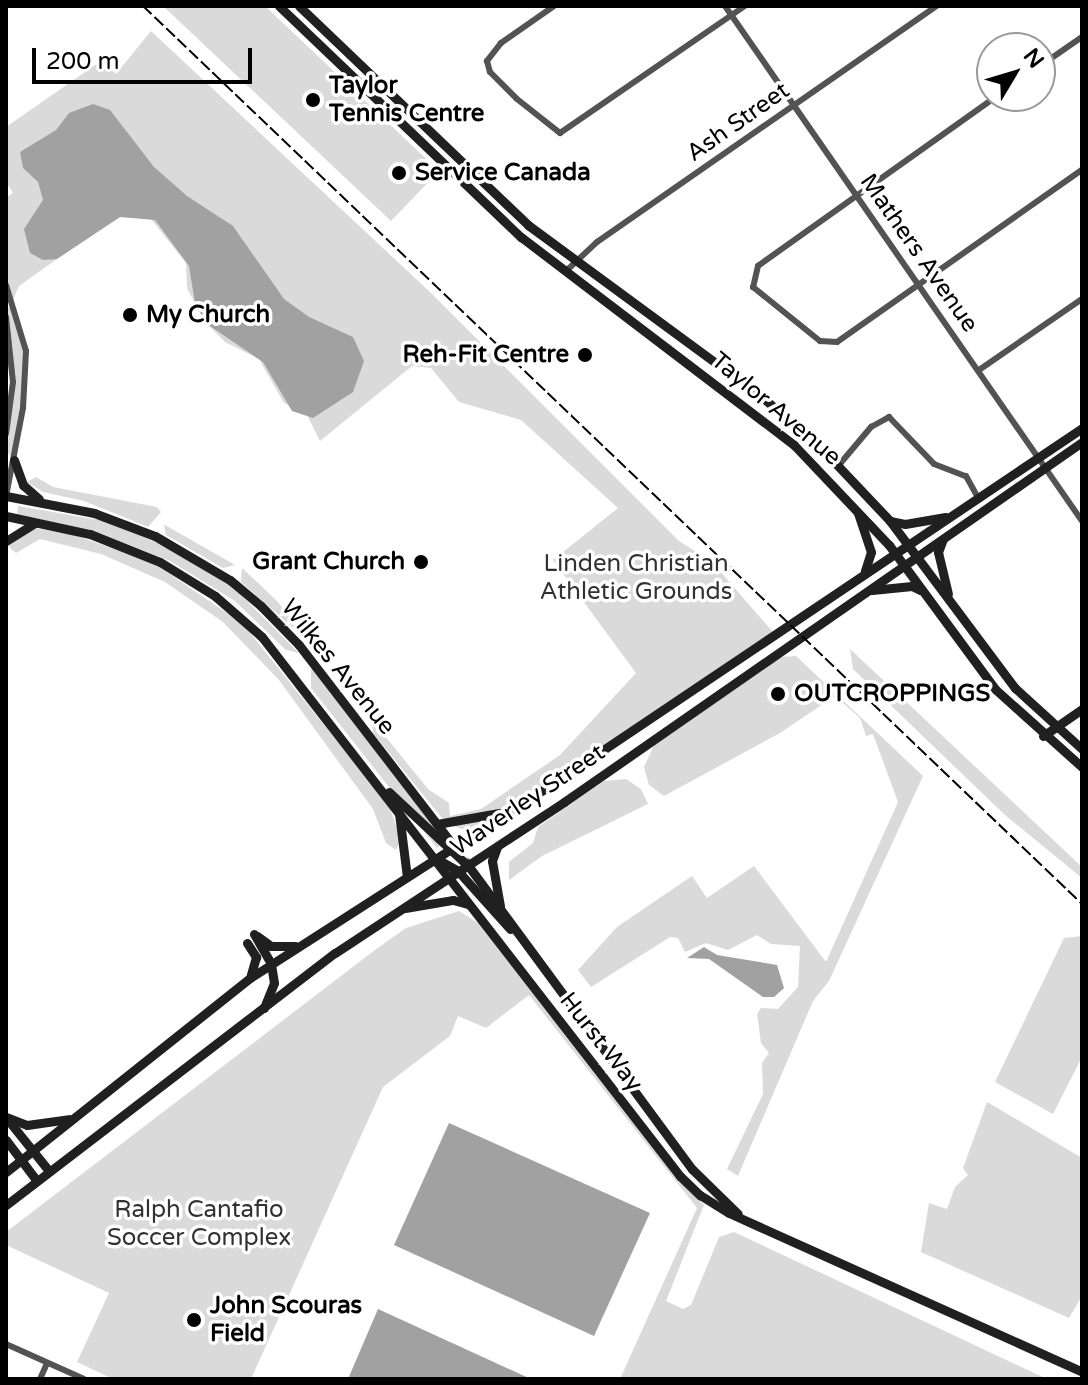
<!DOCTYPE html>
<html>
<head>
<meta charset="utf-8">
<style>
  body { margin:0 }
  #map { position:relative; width:1088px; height:1385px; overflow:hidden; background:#fff; font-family:"Varela Round",sans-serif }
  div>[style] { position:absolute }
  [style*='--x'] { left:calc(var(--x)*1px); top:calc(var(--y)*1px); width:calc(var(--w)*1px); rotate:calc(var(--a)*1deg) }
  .green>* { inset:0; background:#dadada }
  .water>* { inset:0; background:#a1a1a1 }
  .street>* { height:6px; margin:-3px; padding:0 3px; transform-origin:3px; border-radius:3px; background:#535353 }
  .secondary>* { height:9px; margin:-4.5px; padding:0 4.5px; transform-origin:4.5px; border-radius:4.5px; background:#202020 }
  .rail>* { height:2px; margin-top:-1px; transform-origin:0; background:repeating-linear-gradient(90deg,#000 0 12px,transparent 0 16px) }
  .dots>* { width:22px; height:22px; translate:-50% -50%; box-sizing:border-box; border:4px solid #fff; border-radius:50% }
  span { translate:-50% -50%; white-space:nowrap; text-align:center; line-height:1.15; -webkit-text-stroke:7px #fff; paint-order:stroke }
  .poi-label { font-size:24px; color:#000; font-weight:700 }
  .left { translate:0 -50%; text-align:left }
  .right { translate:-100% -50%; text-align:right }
  .street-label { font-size:24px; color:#000 }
  .park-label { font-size:24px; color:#313131 }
  .frame { position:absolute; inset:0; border:8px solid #000; pointer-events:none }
  .north { position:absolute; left:976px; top:32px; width:80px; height:80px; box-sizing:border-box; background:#fff; border:2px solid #999; border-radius:50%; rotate:52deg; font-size:22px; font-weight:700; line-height:32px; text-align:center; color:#000 }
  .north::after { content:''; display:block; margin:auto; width:28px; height:36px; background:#000; clip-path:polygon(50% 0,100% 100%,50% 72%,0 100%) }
  .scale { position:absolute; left:32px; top:48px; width:220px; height:36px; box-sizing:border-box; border:4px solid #000; border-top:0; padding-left:10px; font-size:24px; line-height:28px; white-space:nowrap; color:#000; -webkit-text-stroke:6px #fff; paint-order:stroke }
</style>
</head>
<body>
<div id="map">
  <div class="green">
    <div style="clip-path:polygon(163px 6px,265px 6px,439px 171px,391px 221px)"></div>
    <div style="clip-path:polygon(151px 31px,431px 293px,679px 541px,712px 562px,778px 638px,497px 824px,471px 832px,446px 823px,373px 733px,372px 720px,428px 789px,449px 803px,450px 816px,481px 809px,560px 755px,636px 673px,553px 560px,618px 508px,521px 420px,459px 402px,431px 368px,412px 366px,320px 441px,307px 415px,284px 403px,259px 359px,225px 342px,204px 321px,187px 288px,186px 263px,151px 219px,121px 217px,48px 259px,57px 259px,19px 286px,13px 300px,6px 285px,6px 198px,13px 193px,6px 182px,6px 127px,101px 61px,116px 74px)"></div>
    <div style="clip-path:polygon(15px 306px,23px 333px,24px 390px,14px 460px,6px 451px,11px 400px,6px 308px)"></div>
    <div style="clip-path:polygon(36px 477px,53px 487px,157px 507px,161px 512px,148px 527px,84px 501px,43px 492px,27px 482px)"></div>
    <div style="clip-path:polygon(18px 506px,105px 521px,181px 553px,233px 587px,299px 653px,286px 650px,235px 601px,170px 561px,94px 531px,17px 514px)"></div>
    <div style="clip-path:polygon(164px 526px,165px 525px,235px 565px,223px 568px,166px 535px)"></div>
    <div style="clip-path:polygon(34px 528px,74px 535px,152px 562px,243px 624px,389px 806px,401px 839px,396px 850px,386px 843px,373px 809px,279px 680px,223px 622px,165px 582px,101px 554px,40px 539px,16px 553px,8px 546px)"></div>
    <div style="clip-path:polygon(242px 568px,278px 602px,309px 642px,241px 582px)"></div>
    <div style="clip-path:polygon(850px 649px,1082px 867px,1082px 878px,1005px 815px,853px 669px)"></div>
    <div style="clip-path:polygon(796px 656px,923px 776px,829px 981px,813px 1001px,738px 1176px,727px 1169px,763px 1094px,762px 1063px,769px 1053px,761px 1043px,757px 1014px,761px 1008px,778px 1009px,798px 987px,800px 946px,771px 944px,757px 935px,728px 950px,706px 943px,685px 952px,678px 938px,670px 937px,591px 987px,578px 970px,617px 927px,692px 876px,707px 898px,754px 866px,826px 962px,898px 802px,873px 734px,866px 736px,860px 718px,835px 696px,780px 733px,664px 796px,649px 785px,644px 767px,654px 745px,780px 657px)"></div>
    <div style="clip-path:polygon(311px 668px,442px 837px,445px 842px,437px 848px,311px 688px)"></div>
    <div style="clip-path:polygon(626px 779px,641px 789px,648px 804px,542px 856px,509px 880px,509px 862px,533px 843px,538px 827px,604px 781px)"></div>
    <div style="clip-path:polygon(459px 911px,478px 923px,675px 1177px,704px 1205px,666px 1301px,683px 1309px,691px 1305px,719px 1237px,734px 1232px,1047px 1379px,620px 1379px,697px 1208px,529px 995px,486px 1028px,458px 1016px,450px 1036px,383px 1087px,251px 1379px,113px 1379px,77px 1362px,109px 1293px,6px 1245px,6px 1232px,375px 950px,406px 928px)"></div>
    <div style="clip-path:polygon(1082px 936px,1082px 1057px,1053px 1114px,995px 1082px,1064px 938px)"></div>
    <div style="clip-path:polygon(987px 1102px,1082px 1158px,1082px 1296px,1069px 1318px,921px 1252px,929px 1203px,947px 1209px,955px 1187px,968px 1175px,963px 1168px)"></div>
  </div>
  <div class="water">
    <div style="clip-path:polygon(93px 104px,110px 110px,154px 167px,187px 196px,233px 226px,284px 299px,309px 317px,353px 337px,364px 361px,353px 392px,313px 418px,292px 411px,263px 362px,207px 324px,195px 303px,189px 266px,155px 220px,120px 217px,57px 259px,43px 260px,30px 253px,24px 229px,43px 200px,38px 182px,23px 168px,20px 152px,56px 130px,69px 113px)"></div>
    <div style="clip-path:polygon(704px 947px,717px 955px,777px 965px,784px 988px,774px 997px,763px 997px,709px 959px,687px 958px)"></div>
    <div style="clip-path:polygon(449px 1123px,650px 1213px,594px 1336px,394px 1245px)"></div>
    <div style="clip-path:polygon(378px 1309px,531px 1379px,348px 1379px)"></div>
  </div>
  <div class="street">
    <div style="--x:554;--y:6;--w:65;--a:145.1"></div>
    <div style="--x:501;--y:43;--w:23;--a:128"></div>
    <div style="--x:487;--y:61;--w:11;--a:75"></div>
    <div style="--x:490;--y:72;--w:38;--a:45"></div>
    <div style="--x:517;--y:99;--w:55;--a:38.3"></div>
    <div style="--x:560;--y:133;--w:224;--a:-34.5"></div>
    <div style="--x:725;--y:6;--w:627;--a:55.27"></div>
    <div style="--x:1040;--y:66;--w:51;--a:-34.6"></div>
    <div style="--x:997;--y:96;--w:293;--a:144.6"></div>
    <div style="--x:758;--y:266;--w:22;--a:103"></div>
    <div style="--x:753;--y:287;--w:86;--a:38.9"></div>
    <div style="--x:820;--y:341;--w:17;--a:3"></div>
    <div style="--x:837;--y:342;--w:299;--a:-35.1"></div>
    <div style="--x:565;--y:272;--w:44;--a:-43.2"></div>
    <div style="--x:597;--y:242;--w:413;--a:-34.8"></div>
    <div style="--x:6;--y:285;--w:69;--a:73.1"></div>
    <div style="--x:26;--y:351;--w:57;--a:93"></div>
    <div style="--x:23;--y:408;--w:90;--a:100.9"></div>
    <div style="--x:6;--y:317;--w:65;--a:83.9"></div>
    <div style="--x:13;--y:382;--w:52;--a:97.7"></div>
    <div style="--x:979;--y:370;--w:125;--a:-34.6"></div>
    <div style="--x:839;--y:465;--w:50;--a:-49.9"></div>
    <div style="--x:871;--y:427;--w:21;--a:-29"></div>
    <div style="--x:889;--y:417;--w:65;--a:46.2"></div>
    <div style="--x:934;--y:464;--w:34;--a:21"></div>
    <div style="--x:966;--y:476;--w:25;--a:61"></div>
    <div style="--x:6;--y:1344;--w:85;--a:24.2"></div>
    <div style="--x:40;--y:1379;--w:17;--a:-66"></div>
  </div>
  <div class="secondary">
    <div style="--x:279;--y:6;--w:335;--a:43.7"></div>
    <div style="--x:521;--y:237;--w:343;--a:37.3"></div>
    <div style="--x:794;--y:445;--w:138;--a:46.5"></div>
    <div style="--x:889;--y:545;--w:179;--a:53.6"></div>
    <div style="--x:995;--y:689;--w:117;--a:41.9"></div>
    <div style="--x:299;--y:6;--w:317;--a:43.7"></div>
    <div style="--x:528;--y:225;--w:290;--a:36.3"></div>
    <div style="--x:762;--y:397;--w:79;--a:40.9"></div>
    <div style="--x:822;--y:449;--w:99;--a:46.6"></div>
    <div style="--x:890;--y:521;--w:209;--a:53.2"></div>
    <div style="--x:1015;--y:688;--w:91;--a:42.3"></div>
    <div style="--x:14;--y:460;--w:27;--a:70"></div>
    <div style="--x:23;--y:485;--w:21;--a:41"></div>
    <div style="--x:6;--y:496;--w:90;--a:10.9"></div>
    <div style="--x:94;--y:513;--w:65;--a:20.7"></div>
    <div style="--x:155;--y:536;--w:87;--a:30.4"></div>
    <div style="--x:230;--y:580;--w:40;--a:40"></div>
    <div style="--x:261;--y:606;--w:54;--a:45.7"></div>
    <div style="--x:299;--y:645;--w:252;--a:52.4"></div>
    <div style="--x:453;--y:845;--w:403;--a:53.6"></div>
    <div style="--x:692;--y:1169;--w:64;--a:44.4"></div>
    <div style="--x:858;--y:513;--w:41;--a:71.6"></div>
    <div style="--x:871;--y:552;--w:20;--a:108"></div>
    <div style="--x:6;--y:516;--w:86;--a:12.1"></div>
    <div style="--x:90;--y:534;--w:75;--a:21.8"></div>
    <div style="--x:160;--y:562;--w:65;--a:31.7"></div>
    <div style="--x:215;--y:596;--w:62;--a:41.1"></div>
    <div style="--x:262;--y:637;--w:682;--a:52.21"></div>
    <div style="--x:680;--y:1176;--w:28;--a:44"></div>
    <div style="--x:700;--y:1195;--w:34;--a:32"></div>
    <div style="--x:729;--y:1213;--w:387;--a:24.2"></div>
    <div style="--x:890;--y:521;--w:15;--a:11"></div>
    <div style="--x:905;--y:524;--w:41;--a:-9.9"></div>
    <div style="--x:943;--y:539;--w:14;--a:111"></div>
    <div style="--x:938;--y:552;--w:43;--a:76.6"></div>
    <div style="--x:6;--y:541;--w:34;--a:-32"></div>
    <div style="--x:872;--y:590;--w:40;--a:-5.7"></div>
    <div style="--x:912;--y:586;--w:9;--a:27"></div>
    <div style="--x:1043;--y:736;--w:47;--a:-34.7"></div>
    <div style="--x:389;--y:792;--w:104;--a:43.1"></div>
    <div style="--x:399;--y:813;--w:64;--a:82.9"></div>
    <div style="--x:437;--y:824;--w:63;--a:-10.1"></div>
    <div style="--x:497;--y:847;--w:15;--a:110"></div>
    <div style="--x:492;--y:861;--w:46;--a:79.9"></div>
    <div style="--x:435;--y:858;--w:26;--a:29"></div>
    <div style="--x:458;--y:871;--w:78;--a:48.1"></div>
    <div style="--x:405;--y:908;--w:49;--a:-9.5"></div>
    <div style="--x:453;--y:900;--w:16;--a:15"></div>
    <div style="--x:254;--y:934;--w:34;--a:60"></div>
    <div style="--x:271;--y:964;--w:19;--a:81"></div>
    <div style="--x:274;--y:983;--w:27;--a:112"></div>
    <div style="--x:257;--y:936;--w:17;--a:36"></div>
    <div style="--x:271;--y:946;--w:24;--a:0"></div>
    <div style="--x:247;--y:943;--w:17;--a:57"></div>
    <div style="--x:256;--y:957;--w:19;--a:106"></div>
    <div style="--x:6;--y:1117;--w:22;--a:21"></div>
    <div style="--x:27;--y:1125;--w:42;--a:-8.1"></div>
    <div style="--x:8;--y:1120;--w:65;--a:51.2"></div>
    <div style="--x:6;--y:1140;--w:51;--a:52.9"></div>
    <div style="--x:6;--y:1172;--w:312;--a:-38.5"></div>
    <div style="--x:250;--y:978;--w:358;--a:-32.7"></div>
    <div style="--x:551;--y:785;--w:640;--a:-33.91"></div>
    <div style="--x:6;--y:1205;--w:414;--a:-37.5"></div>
    <div style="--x:335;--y:953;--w:274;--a:-33.4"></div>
    <div style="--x:564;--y:802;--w:631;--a:-34.8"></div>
  </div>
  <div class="rail">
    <div style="--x:143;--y:6;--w:1299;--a:43.72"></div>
  </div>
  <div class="dots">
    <div style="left:313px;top:100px;background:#000"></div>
    <div style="left:399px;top:173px;background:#000"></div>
    <div style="left:130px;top:315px;background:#000"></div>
    <div style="left:585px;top:355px;background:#000"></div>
    <div style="left:421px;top:562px;background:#000"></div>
    <div style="left:778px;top:694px;background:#000"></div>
    <div style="left:194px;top:1320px;background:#000"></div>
  </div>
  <div class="poi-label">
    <span class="left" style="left:329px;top:100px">Taylor<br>Tennis Centre</span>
    <span class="left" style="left:415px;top:173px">Service Canada</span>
    <span class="left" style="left:146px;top:315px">My Church</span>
    <span class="right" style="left:569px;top:355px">Reh-Fit Centre</span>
    <span class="right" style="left:405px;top:562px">Grant Church</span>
    <span class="left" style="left:794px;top:694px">OUTCROPPINGS</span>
    <span class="left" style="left:210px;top:1320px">John Scouras<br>Field</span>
  </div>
  <div class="street-label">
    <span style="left:738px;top:122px;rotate:-35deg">Ash Street</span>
    <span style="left:919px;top:253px;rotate:55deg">Mathers Avenue</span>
    <span style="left:776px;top:409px;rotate:40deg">Taylor Avenue</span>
    <span style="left:338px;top:667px;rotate:51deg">Wilkes Avenue</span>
    <span style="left:528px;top:800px;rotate:-34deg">Waverley Street</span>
    <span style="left:601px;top:1042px;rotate:52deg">Hurst Way</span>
  </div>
  <div class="park-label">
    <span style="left:636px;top:578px">Linden Christian<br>Athletic Grounds</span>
    <span style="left:199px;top:1224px">Ralph Cantafio<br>Soccer Complex</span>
  </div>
  <div class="frame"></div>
  <div class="north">N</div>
  <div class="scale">200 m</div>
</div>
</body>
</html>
